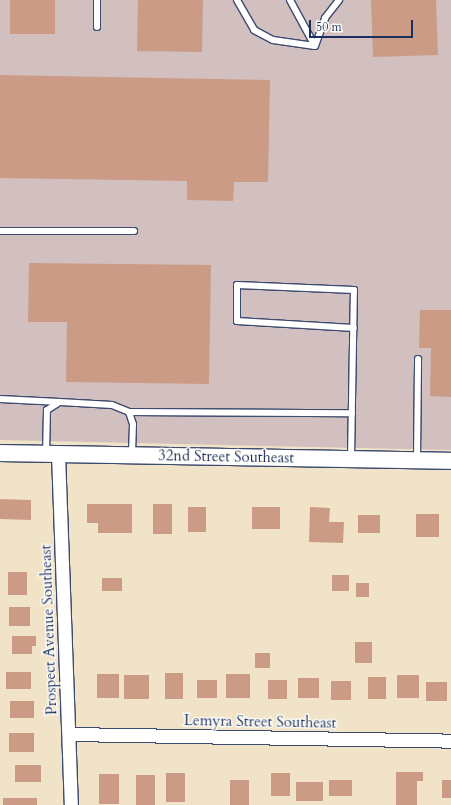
<!DOCTYPE html>
<html>
<head>
<meta charset="utf-8">
<style>
  body { margin:0 }
  #map { position:relative; width:451px; height:805px; overflow:hidden; background:#f1e3c7; font-family:Cardo,serif }
  div>[style] { position:absolute }
  [style*='--x'] { left:calc(var(--x)*1px); top:calc(var(--y)*1px); width:calc(var(--w)*1px); rotate:calc(var(--a)*1deg) }
  .industrial>* { inset:0; background:#d2bfbf }
  .building>* { inset:0; background:#cc9b86 }
  .roads { filter:drop-shadow(1px 0 #3b4a6e) drop-shadow(-1px 0 #3b4a6e) drop-shadow(0 1px #3b4a6e) drop-shadow(0 -1px #3b4a6e) }
  .service>* { height:6px; margin:-3px; padding:0 3px; transform-origin:3px; border-radius:3px; background:#fff }
  .minor>* { height:13px; margin:-6.5px; padding:0 6.5px; transform-origin:6.5px; border-radius:6.5px; background:#fff }
  .tertiary>* { height:16px; margin:-8px; padding:0 8px; transform-origin:8px; border-radius:8px; background:#fff }
  span { translate:-50% -50%; white-space:nowrap; text-align:center; line-height:1.15; -webkit-text-stroke:3px #fdfcf7; paint-order:stroke }
  .street-label { font-size:15px; color:#1b2f5e }
  .scale { position:absolute; left:309px; top:20px; width:104px; height:18px; box-sizing:border-box; border:2px solid #1b2f5e; border-top:0; padding-left:5px; font-size:12px; line-height:14px; white-space:nowrap; color:#1b2f5e; -webkit-text-stroke:3px #fdfcf7; paint-order:stroke }
</style>
</head>
<body>
<div id="map">
  <div class="industrial">
    <div style="clip-path:polygon(0 0,451px 0,451px 450px,0 440px)"></div>
  </div>
  <div class="building">
    <div style="clip-path:polygon(10px 0,55px 0,55px 34px,10px 34px)"></div>
    <div style="clip-path:polygon(138px 0,203px 0,202px 52px,137px 51px)"></div>
    <div style="clip-path:polygon(371px 0,436px 0,438px 55px,373px 57px)"></div>
    <div style="clip-path:polygon(0 75px,270px 80px,268px 182px,234px 182px,233px 201px,187px 200px,187px 181px,0 178px)"></div>
    <div style="clip-path:polygon(29px 263px,211px 265px,209px 384px,66px 382px,67px 322px,28px 322px)"></div>
    <div style="clip-path:polygon(420px 310px,451px 310px,451px 397px,430px 396px,431px 348px,419px 348px)"></div>
    <div style="clip-path:polygon(0 499px,31px 500px,31px 520px,0 519px)"></div>
    <div style="clip-path:polygon(87px 504px,132px 504px,132px 533px,98px 533px,98px 523px,87px 523px)"></div>
    <div style="clip-path:polygon(153px 504px,172px 504px,172px 534px,153px 534px)"></div>
    <div style="clip-path:polygon(188px 507px,206px 507px,206px 532px,188px 532px)"></div>
    <div style="clip-path:polygon(252px 507px,280px 507px,280px 529px,252px 529px)"></div>
    <div style="clip-path:polygon(310px 507px,330px 508px,329px 522px,344px 522px,343px 543px,309px 542px)"></div>
    <div style="clip-path:polygon(416px 514px,439px 514px,439px 537px,416px 537px)"></div>
    <div style="clip-path:polygon(358px 515px,380px 515px,380px 533px,358px 533px)"></div>
    <div style="clip-path:polygon(8px 572px,27px 572px,27px 595px,8px 595px)"></div>
    <div style="clip-path:polygon(332px 575px,349px 575px,349px 591px,332px 591px)"></div>
    <div style="clip-path:polygon(102px 578px,122px 578px,122px 591px,102px 591px)"></div>
    <div style="clip-path:polygon(356px 583px,369px 583px,369px 597px,356px 597px)"></div>
    <div style="clip-path:polygon(9px 607px,30px 607px,30px 626px,9px 626px)"></div>
    <div style="clip-path:polygon(12px 636px,36px 636px,36px 646px,32px 646px,32px 654px,12px 654px)"></div>
    <div style="clip-path:polygon(355px 642px,372px 642px,372px 663px,355px 663px)"></div>
    <div style="clip-path:polygon(255px 653px,270px 653px,270px 668px,255px 668px)"></div>
    <div style="clip-path:polygon(6px 672px,31px 672px,31px 689px,6px 689px)"></div>
    <div style="clip-path:polygon(165px 673px,183px 673px,183px 699px,165px 699px)"></div>
    <div style="clip-path:polygon(97px 674px,119px 674px,119px 698px,97px 698px)"></div>
    <div style="clip-path:polygon(226px 674px,250px 674px,250px 698px,226px 698px)"></div>
    <div style="clip-path:polygon(124px 675px,149px 675px,149px 699px,124px 699px)"></div>
    <div style="clip-path:polygon(397px 675px,419px 675px,419px 698px,397px 698px)"></div>
    <div style="clip-path:polygon(368px 677px,386px 677px,386px 699px,368px 699px)"></div>
    <div style="clip-path:polygon(298px 678px,319px 678px,319px 698px,298px 698px)"></div>
    <div style="clip-path:polygon(197px 680px,217px 680px,217px 698px,197px 698px)"></div>
    <div style="clip-path:polygon(268px 680px,287px 680px,287px 699px,268px 699px)"></div>
    <div style="clip-path:polygon(331px 681px,351px 681px,351px 700px,331px 700px)"></div>
    <div style="clip-path:polygon(426px 682px,447px 682px,447px 701px,426px 701px)"></div>
    <div style="clip-path:polygon(10px 701px,34px 701px,34px 718px,10px 718px)"></div>
    <div style="clip-path:polygon(9px 733px,34px 733px,34px 752px,9px 752px)"></div>
    <div style="clip-path:polygon(15px 765px,41px 765px,41px 782px,15px 782px)"></div>
    <div style="clip-path:polygon(396px 772px,423px 772px,423px 781px,417px 781px,417px 805px,396px 805px)"></div>
    <div style="clip-path:polygon(166px 773px,185px 773px,185px 802px,166px 802px)"></div>
    <div style="clip-path:polygon(271px 773px,290px 773px,290px 796px,271px 796px)"></div>
    <div style="clip-path:polygon(99px 774px,119px 774px,119px 804px,99px 804px)"></div>
    <div style="clip-path:polygon(136px 775px,155px 775px,155px 805px,136px 805px)"></div>
    <div style="clip-path:polygon(230px 780px,249px 780px,249px 805px,230px 805px)"></div>
    <div style="clip-path:polygon(329px 780px,352px 780px,352px 796px,329px 796px)"></div>
    <div style="clip-path:polygon(442px 780px,451px 780px,451px 798px,442px 798px)"></div>
    <div style="clip-path:polygon(296px 782px,323px 782px,323px 801px,296px 801px)"></div>
    <div style="clip-path:polygon(3px 798px,37px 798px,37px 805px,3px 805px)"></div>
  </div>
  <div class="roads">
    <div class="service">
      <div style="--x:97;--y:0;--w:27;--a:90"></div>
      <div style="--x:237;--y:0;--w:34;--a:60"></div>
      <div style="--x:254;--y:30;--w:21;--a:28"></div>
      <div style="--x:273;--y:40;--w:42;--a:8.1"></div>
      <div style="--x:290;--y:0;--w:52;--a:61.5"></div>
      <div style="--x:315;--y:46;--w:30;--a:-70"></div>
      <div style="--x:325;--y:18;--w:23;--a:-52"></div>
      <div style="--x:0;--y:231;--w:134;--a:0"></div>
      <div style="--x:0;--y:399;--w:60;--a:2.9"></div>
      <div style="--x:129;--y:412;--w:223;--a:0.3"></div>
      <div style="--x:46;--y:454;--w:44;--a:-88.7"></div>
      <div style="--x:47;--y:410;--w:15;--a:-32"></div>
      <div style="--x:60;--y:402;--w:52;--a:3.3"></div>
      <div style="--x:112;--y:405;--w:18;--a:22"></div>
      <div style="--x:129;--y:412;--w:13;--a:72"></div>
      <div style="--x:133;--y:424;--w:30;--a:92"></div>
      <div style="--x:351;--y:458;--w:168;--a:-89"></div>
      <div style="--x:354;--y:290;--w:117;--a:-177.6"></div>
      <div style="--x:237;--y:285;--w:36;--a:90"></div>
      <div style="--x:237;--y:321;--w:117;--a:3.4"></div>
      <div style="--x:417;--y:459;--w:100;--a:-89.4"></div>
    </div>
    <div class="minor">
      <div style="--x:58;--y:454;--w:351;--a:87.9"></div>
      <div style="--x:69;--y:734;--w:382;--a:1"></div>
    </div>
    <div class="tertiary">
      <div style="--x:0;--y:453;--w:451;--a:1"></div>
    </div>
  </div>
  <div class="street-label">
    <span style="left:226px;top:457px;rotate:1deg">32nd Street Southeast</span>
    <span style="left:49px;top:630px;rotate:-92deg">Prospect Avenue Southeast</span>
    <span style="left:260px;top:722px;rotate:1deg">Lemyra Street Southeast</span>
  </div>
  <div class="scale">50 m</div>
</div>
</body>
</html>
